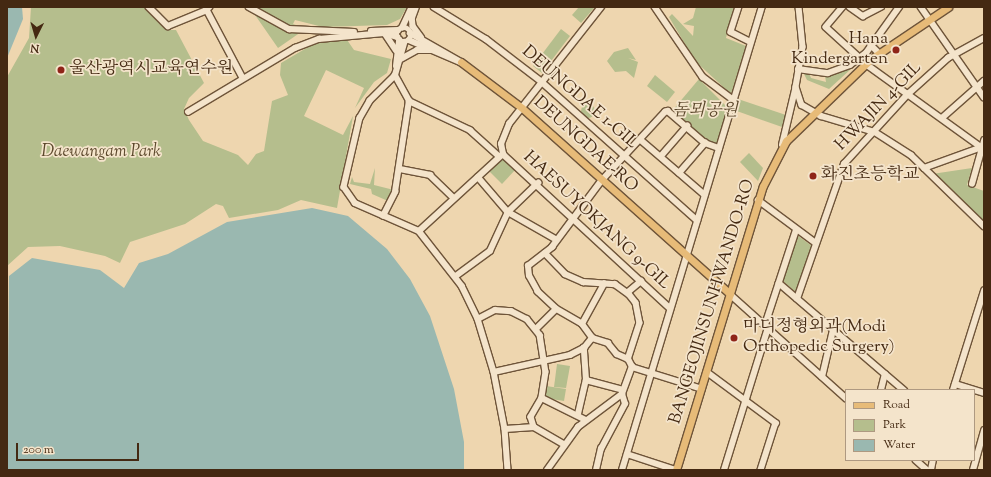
<!DOCTYPE html>
<html>
<head>
<meta charset="utf-8">
<style>
  body { margin:0 }
  #map { position:relative; width:991px; height:477px; overflow:hidden; background:#eed6af; font-family:"Sorts Mill Goudy","Noto Serif KR",serif }
  div>[style] { position:absolute }
  [style*='--x'] { left:calc(var(--x)*1px); top:calc(var(--y)*1px); width:calc(var(--w)*1px); rotate:calc(var(--a)*1deg) }
  .green>* { inset:0; background:#b5be8d }
  .round { border-radius:50% }
  .water>* { inset:0; background:#9ab8b0 }
  .roads { filter:drop-shadow(1px 0 #6e5439) drop-shadow(-1px 0 #6e5439) drop-shadow(0 1px #6e5439) drop-shadow(0 -1px #6e5439) }
  .minor>* { height:5.5px; margin:-2.75px; padding:0 2.75px; transform-origin:2.75px; border-radius:2.75px; background:#f4e4cb }
  .minor>.ring { margin:-2.75px; padding:0; box-sizing:content-box; background:none; border:5.5px solid #f4e4cb; border-radius:50% }
  .major>* { height:7px; margin:-3.5px; padding:0 3.5px; transform-origin:3.5px; border-radius:3.5px; background:#e7bb78 }
  .dots>* { width:11px; height:11px; translate:-50% -50%; box-sizing:border-box; border:2px solid #f4e4cb; border-radius:50% }
  span { translate:-50% -50%; white-space:nowrap; text-align:center; line-height:1.15; -webkit-text-stroke:3.5px #f4e4cb; paint-order:stroke }
  .poi-label { font-size:17px; color:#442912 }
  .right { translate:-100% -50%; text-align:right }
  .left { translate:0 -50%; text-align:left }
  .street-label { font-size:17px; color:#442912 }
  .park-label { font-size:17px; color:#5b472b; font-style:italic }
  .frame { position:absolute; inset:0; border:8px solid #442912; pointer-events:none }
  .legend { position:absolute; left:845px; top:389px; width:130px; height:72px; box-sizing:border-box; background:#f4e4cb; border:1px solid #ae9981; margin:0; padding:5px 7px; list-style:none; font-size:12px; color:#442912 }
  .legend li { display:flex; align-items:center; gap:8px; height:20px }
  .legend b { width:20px; border:1px solid #ae9981 }
  .north { position:absolute; left:16px; top:16px; width:40px; height:40px; -webkit-text-stroke:3px #f4e4cb; paint-order:stroke; rotate:185deg; font-size:11px; font-weight:700; line-height:16px; text-align:center; color:#442912 }
  .north::after { content:''; display:block; margin:auto; width:14px; height:18px; background:#442912; clip-path:polygon(50% 0,100% 100%,50% 72%,0 100%) }
  .scale { position:absolute; left:16px; top:443px; width:123px; height:18px; box-sizing:border-box; border:2px solid #442912; border-top:0; padding-left:5px; font-size:12px; line-height:14px; white-space:nowrap; color:#442912; -webkit-text-stroke:3px #f4e4cb; paint-order:stroke }
</style>
</head>
<body>
<div id="map">
  <div class="green">
    <div style="clip-path:polygon(31px 7px,144px 7px,169px 30px,176px 30px,204px 83px,189px 98px,184px 109px,189px 120px,203px 141px,238px 155px,248px 165px,256px 154px,264px 151px,272px 101px,288px 95px,280px 75px,281px 63px,315px 43px,345px 37px,354px 50px,391px 59px,387px 73px,374px 82px,355px 108px,364px 88px,326px 70px,304px 116px,343px 135px,353px 116px,337px 208px,301px 200px,278px 210px,229px 218px,223px 206px,216px 204px,185px 224px,130px 242px,120px 263px,105px 256px,60px 246px,28px 247px,7px 266px,7px 77px,29px 38px)"></div>
    <div style="clip-path:polygon(254px 7px,407px 7px,400px 19px,387px 25px,323px 27px,295px 20px,293px 24px,302px 27px,301px 32px,278px 48px,253px 12px)"></div>
    <div style="clip-path:polygon(579px 7px,595px 7px,581px 23px,572px 15px)"></div>
    <div style="clip-path:polygon(696px 7px,734px 7px,726px 38px,746px 46px,731px 94px,695px 61px,669px 17px,672px 14px,693px 36px,694px 26px,683px 24px,693px 18px)"></div>
    <div style="clip-path:polygon(561px 29px,570px 36px,542px 73px,533px 66px)"></div>
    <div style="clip-path:polygon(628px 48px,636px 60px,628px 58px,638px 62px,634px 78px,626px 71px,615px 72px,607px 61px,614px 52px)"></div>
    <div style="clip-path:polygon(862px 59px,829px 89px,807px 80px,804px 74px,809px 73px,811px 78px,826px 82px,825px 76px)"></div>
    <div style="clip-path:polygon(655px 75px,675px 92px,667px 102px,647px 86px)"></div>
    <div style="clip-path:polygon(699px 79px,729px 109px,719px 144px,710px 144px,672px 111px)"></div>
    <div style="clip-path:polygon(738px 99px,786px 115px,782px 127px,734px 110px)"></div>
    <div class="round" style="left:581px;top:104px;width:14px;height:14px"></div>
    <div style="clip-path:polygon(749px 153px,763px 168px,758px 181px,740px 162px)"></div>
    <div style="clip-path:polygon(502px 157px,517px 168px,502px 184px,488px 170px)"></div>
    <div style="clip-path:polygon(375px 168px,374px 185px,394px 190px,388px 201px,372px 194px,371px 189px,350px 184px,352px 177px,354px 182px,370px 184px)"></div>
    <div style="clip-path:polygon(972px 168px,967px 185px,984px 191px,984px 223px,932px 174px)"></div>
    <div style="clip-path:polygon(797px 235px,812px 246px,797px 293px,783px 281px)"></div>
    <div style="clip-path:polygon(557px 364px,570px 366px,566px 388px,554px 387px)"></div>
    <div style="clip-path:polygon(546px 386px,566px 389px,564px 401px,545px 398px)"></div>
  </div>
  <div class="water">
    <div style="clip-path:polygon(7px 7px,22px 7px,23px 19px,7px 58px)"></div>
    <div style="clip-path:polygon(312px 208px,348px 216px,387px 249px,410px 279px,430px 316px,454px 389px,464px 442px,464px 470px,7px 470px,9px 276px,32px 258px,100px 270px,124px 288px,139px 263px,168px 254px,227px 222px)"></div>
  </div>
  <div class="roads">
    <div class="minor">
      <div style="--x:149;--y:7;--w:27;--a:45"></div>
      <div style="--x:168;--y:26;--w:42;--a:-22.3"></div>
      <div style="--x:210;--y:7;--w:4;--a:135"></div>
      <div style="--x:207;--y:10;--w:77;--a:62.1"></div>
      <div style="--x:249;--y:7;--w:46;--a:28.8"></div>
      <div style="--x:289;--y:29;--w:65;--a:2.6"></div>
      <div style="--x:434;--y:7;--w:61;--a:31.6"></div>
      <div style="--x:486;--y:39;--w:71;--a:37.5"></div>
      <div style="--x:542;--y:82;--w:208;--a:41.7"></div>
      <div style="--x:655;--y:7;--w:85;--a:55.6"></div>
      <div style="--x:703;--y:77;--w:39;--a:37"></div>
      <div style="--x:739;--y:7;--w:26;--a:108"></div>
      <div style="--x:731;--y:32;--w:22;--a:27"></div>
      <div style="--x:799;--y:7;--w:40;--a:84.3"></div>
      <div style="--x:803;--y:47;--w:41;--a:99.9"></div>
      <div style="--x:796;--y:87;--w:19;--a:72"></div>
      <div style="--x:802;--y:105;--w:22;--a:30"></div>
      <div style="--x:821;--y:116;--w:56;--a:16.5"></div>
      <div style="--x:875;--y:132;--w:43;--a:32.6"></div>
      <div style="--x:911;--y:155;--w:102;--a:44.2"></div>
      <div style="--x:843;--y:7;--w:26;--a:130"></div>
      <div style="--x:826;--y:27;--w:46;--a:42.4"></div>
      <div style="--x:850;--y:7;--w:16;--a:35"></div>
      <div style="--x:863;--y:16;--w:20;--a:-27"></div>
      <div style="--x:921;--y:7;--w:110;--a:55"></div>
      <div style="--x:412;--y:16;--w:10;--a:84"></div>
      <div style="--x:413;--y:26;--w:14;--a:54"></div>
      <div style="--x:412;--y:18;--w:12;--a:-70"></div>
      <div class="ring" style="left:397px;top:28px;width:8.5px;height:8.5px"></div>
      <div style="--x:402;--y:28;--w:23;--a:-65"></div>
      <div style="--x:371;--y:31;--w:27;--a:-2"></div>
      <div style="--x:410;--y:33;--w:59;--a:29.6"></div>
      <div style="--x:386;--y:35;--w:18;--a:56"></div>
      <div style="--x:409;--y:40;--w:56;--a:23.3"></div>
      <div style="--x:405;--y:42;--w:35;--a:106"></div>
      <div style="--x:395;--y:76;--w:35;--a:135"></div>
      <div style="--x:370;--y:101;--w:20;--a:120"></div>
      <div style="--x:360;--y:118;--w:71;--a:103.1"></div>
      <div style="--x:344;--y:187;--w:19;--a:55"></div>
      <div style="--x:355;--y:203;--w:70;--a:23.6"></div>
      <div style="--x:419;--y:231;--w:70;--a:52"></div>
      <div style="--x:462;--y:286;--w:37;--a:64"></div>
      <div style="--x:478;--y:319;--w:55;--a:73.2"></div>
      <div style="--x:494;--y:372;--w:58;--a:79.1"></div>
      <div style="--x:505;--y:429;--w:41;--a:85.8"></div>
      <div style="--x:871;--y:45;--w:11;--a:45"></div>
      <div style="--x:401;--y:59;--w:18;--a:-29"></div>
      <div style="--x:417;--y:50;--w:15;--a:0"></div>
      <div style="--x:866;--y:64;--w:145;--a:35.8"></div>
      <div style="--x:396;--y:66;--w:26;--a:-83"></div>
      <div style="--x:798;--y:69;--w:30;--a:8"></div>
      <div style="--x:828;--y:73;--w:23;--a:-20"></div>
      <div style="--x:850;--y:65;--w:20;--a:-37"></div>
      <div style="--x:866;--y:53;--w:57;--a:-54.3"></div>
      <div style="--x:409;--y:101;--w:68;--a:25.4"></div>
      <div style="--x:470;--y:130;--w:39;--a:42"></div>
      <div style="--x:188;--y:112;--w:125;--a:-30.9"></div>
      <div style="--x:295;--y:48;--w:26;--a:-21"></div>
      <div style="--x:319;--y:39;--w:65;--a:-5.3"></div>
      <div style="--x:384;--y:33;--w:14;--a:17"></div>
      <div style="--x:942;--y:118;--w:56;--a:-41.4"></div>
      <div style="--x:641;--y:140;--w:84;--a:40.7"></div>
      <div style="--x:782;--y:145;--w:57;--a:-76.7"></div>
      <div style="--x:503;--y:154;--w:227;--a:42.7"></div>
      <div style="--x:661;--y:156;--w:40;--a:-49"></div>
      <div style="--x:924;--y:168;--w:62;--a:-19.9"></div>
      <div style="--x:400;--y:169;--w:31;--a:11"></div>
      <div style="--x:430;--y:175;--w:33;--a:44"></div>
      <div style="--x:679;--y:173;--w:40;--a:-49"></div>
      <div style="--x:478;--y:177;--w:46;--a:49.4"></div>
      <div style="--x:508;--y:212;--w:56;--a:29.7"></div>
      <div style="--x:972;--y:184;--w:45;--a:-74.4"></div>
      <div style="--x:758;--y:200;--w:72;--a:36.6"></div>
      <div style="--x:383;--y:216;--w:27;--a:-63"></div>
      <div style="--x:395;--y:192;--w:92;--a:-81.3"></div>
      <div style="--x:409;--y:101;--w:29;--a:-119"></div>
      <div style="--x:419;--y:231;--w:114;--a:-42.5"></div>
      <div style="--x:503;--y:154;--w:10;--a:-101"></div>
      <div style="--x:501;--y:144;--w:22;--a:-68"></div>
      <div style="--x:509;--y:124;--w:149;--a:-51.8"></div>
      <div style="--x:545;--y:253;--w:29;--a:46"></div>
      <div style="--x:565;--y:274;--w:20;--a:24"></div>
      <div style="--x:583;--y:282;--w:32;--a:4"></div>
      <div style="--x:615;--y:284;--w:17;--a:36"></div>
      <div style="--x:629;--y:294;--w:11;--a:52"></div>
      <div style="--x:636;--y:303;--w:20;--a:79"></div>
      <div style="--x:640;--y:323;--w:38;--a:108"></div>
      <div style="--x:456;--y:276;--w:42;--a:-36.3"></div>
      <div style="--x:490;--y:251;--w:43;--a:-65.2"></div>
      <div style="--x:508;--y:212;--w:42;--a:-44"></div>
      <div style="--x:779;--y:283;--w:165;--a:40.6"></div>
      <div style="--x:628;--y:292;--w:17;--a:-40"></div>
      <div style="--x:730;--y:294;--w:156;--a:41.9"></div>
      <div style="--x:797;--y:299;--w:143;--a:-70.8"></div>
      <div style="--x:844;--y:164;--w:95;--a:-47.6"></div>
      <div style="--x:908;--y:94;--w:54;--a:-42"></div>
      <div style="--x:948;--y:58;--w:41;--a:-29.1"></div>
      <div style="--x:478;--y:319;--w:19;--a:-28"></div>
      <div style="--x:495;--y:310;--w:16;--a:4"></div>
      <div style="--x:511;--y:311;--w:18;--a:27"></div>
      <div style="--x:527;--y:319;--w:21;--a:51"></div>
      <div style="--x:540;--y:335;--w:37;--a:81"></div>
      <div style="--x:546;--y:372;--w:26;--a:99"></div>
      <div style="--x:542;--y:398;--w:22;--a:120"></div>
      <div style="--x:531;--y:417;--w:10;--a:73"></div>
      <div style="--x:582;--y:324;--w:46;--a:-61.2"></div>
      <div style="--x:765;--y:325;--w:100;--a:-71.9"></div>
      <div style="--x:536;--y:329;--w:28;--a:-45"></div>
      <div style="--x:592;--y:338;--w:17;--a:-126"></div>
      <div style="--x:582;--y:324;--w:30;--a:-150"></div>
      <div style="--x:556;--y:309;--w:25;--a:-137"></div>
      <div style="--x:538;--y:292;--w:18;--a:-119"></div>
      <div style="--x:529;--y:276;--w:10;--a:-96"></div>
      <div style="--x:528;--y:266;--w:31;--a:-38"></div>
      <div style="--x:552;--y:247;--w:84;--a:-53.3"></div>
      <div style="--x:602;--y:180;--w:93;--a:-47.2"></div>
      <div style="--x:665;--y:112;--w:3;--a:-18"></div>
      <div style="--x:668;--y:111;--w:49;--a:40.9"></div>
      <div style="--x:705;--y:143;--w:15;--a:20"></div>
      <div style="--x:592;--y:338;--w:17;--a:17"></div>
      <div style="--x:608;--y:343;--w:14;--a:51"></div>
      <div style="--x:617;--y:354;--w:12;--a:24"></div>
      <div style="--x:632;--y:367;--w:73;--a:17.4"></div>
      <div style="--x:494;--y:372;--w:78;--a:-12.6"></div>
      <div style="--x:570;--y:355;--w:16;--a:-27"></div>
      <div style="--x:584;--y:348;--w:13;--a:-51"></div>
      <div style="--x:707;--y:372;--w:86;--a:36.5"></div>
      <div style="--x:776;--y:423;--w:49;--a:107.7"></div>
      <div style="--x:822;--y:377;--w:48;--a:-76.8"></div>
      <div style="--x:586;--y:380;--w:38;--a:15"></div>
      <div style="--x:955;--y:384;--w:30;--a:17"></div>
      <div style="--x:881;--y:390;--w:16;--a:-76"></div>
      <div style="--x:953;--y:390;--w:104;--a:-72.6"></div>
      <div style="--x:542;--y:398;--w:49;--a:26.6"></div>
      <div style="--x:578;--y:414;--w:35;--a:-77"></div>
      <div style="--x:586;--y:380;--w:32;--a:-94"></div>
      <div style="--x:505;--y:429;--w:29;--a:-4"></div>
      <div style="--x:534;--y:427;--w:34;--a:30"></div>
      <div style="--x:627;--y:454;--w:52;--a:18.1"></div>
      <div style="--x:916;--y:460;--w:15;--a:42"></div>
      <div style="--x:547;--y:470;--w:53;--a:-54.2"></div>
      <div style="--x:578;--y:427;--w:55;--a:-36.9"></div>
      <div style="--x:596;--y:470;--w:22;--a:-77"></div>
      <div style="--x:601;--y:449;--w:51;--a:-61.9"></div>
      <div style="--x:625;--y:404;--w:10;--a:-107"></div>
      <div style="--x:622;--y:394;--w:29;--a:-70"></div>
      <div style="--x:632;--y:367;--w:9;--a:-117"></div>
      <div style="--x:622;--y:470;--w:484;--a:-73.2"></div>
      <div style="--x:724;--y:470;--w:149;--a:-72.8"></div>
      <div style="--x:931;--y:470;--w:10;--a:-79"></div>
      <div style="--x:973;--y:470;--w:41;--a:-74.2"></div>
    </div>
    <div class="major">
      <div style="--x:461;--y:62;--w:76;--a:37"></div>
      <div style="--x:522;--y:108;--w:279;--a:41.8"></div>
      <div style="--x:676;--y:470;--w:297;--a:-73"></div>
      <div style="--x:763;--y:186;--w:51;--a:-62.9"></div>
      <div style="--x:786;--y:141;--w:118;--a:-44"></div>
      <div style="--x:871;--y:59;--w:93;--a:-34"></div>
    </div>
  </div>
  <div class="dots">
    <div style="left:896px;top:50px;background:#8f2418"></div>
    <div style="left:61px;top:70px;background:#8f2418"></div>
    <div style="left:813px;top:176px;background:#8f2418"></div>
    <div style="left:734px;top:338px;background:#8f2418"></div>
  </div>
  <div class="poi-label">
    <span class="right" style="left:888px;top:50px">Hana<br>Kindergarten</span>
    <span class="left" style="left:69px;top:70px">울산광역시교육연수원</span>
    <span class="left" style="left:821px;top:176px">화진초등학교</span>
    <span class="left" style="left:743px;top:338px">마디정형외과(Modi<br>Orthopedic Surgery)</span>
  </div>
  <div class="street-label">
    <span style="left:579px;top:98px;rotate:41deg">DEUNGDAE 1-GIL</span>
    <span style="left:879px;top:107px;rotate:-46deg">HWAJIN 4-GIL</span>
    <span style="left:585px;top:145px;rotate:42deg">DEUNGDAE-RO</span>
    <span style="left:596px;top:221px;rotate:43deg">HAESUYOKJANG 9-GIL</span>
    <span style="left:713px;top:302px;rotate:-73deg">BANGEOJINSUNHWANDO-RO</span>
  </div>
  <div class="park-label">
    <span style="left:705px;top:112px">돔뫼공원</span>
    <span style="left:101px;top:153px">Daewangam Park</span>
  </div>
  <div class="frame"></div>
  <ul class="legend">
  <li><b style="height:5px;background:#e7bb78"></b>Road</li>
  <li><b style="height:11px;background:#b5be8d"></b>Park</li>
  <li><b style="height:11px;background:#9ab8b0"></b>Water</li>
  </ul>
  <div class="north">N</div>
  <div class="scale">200 m</div>
</div>
</body>
</html>
